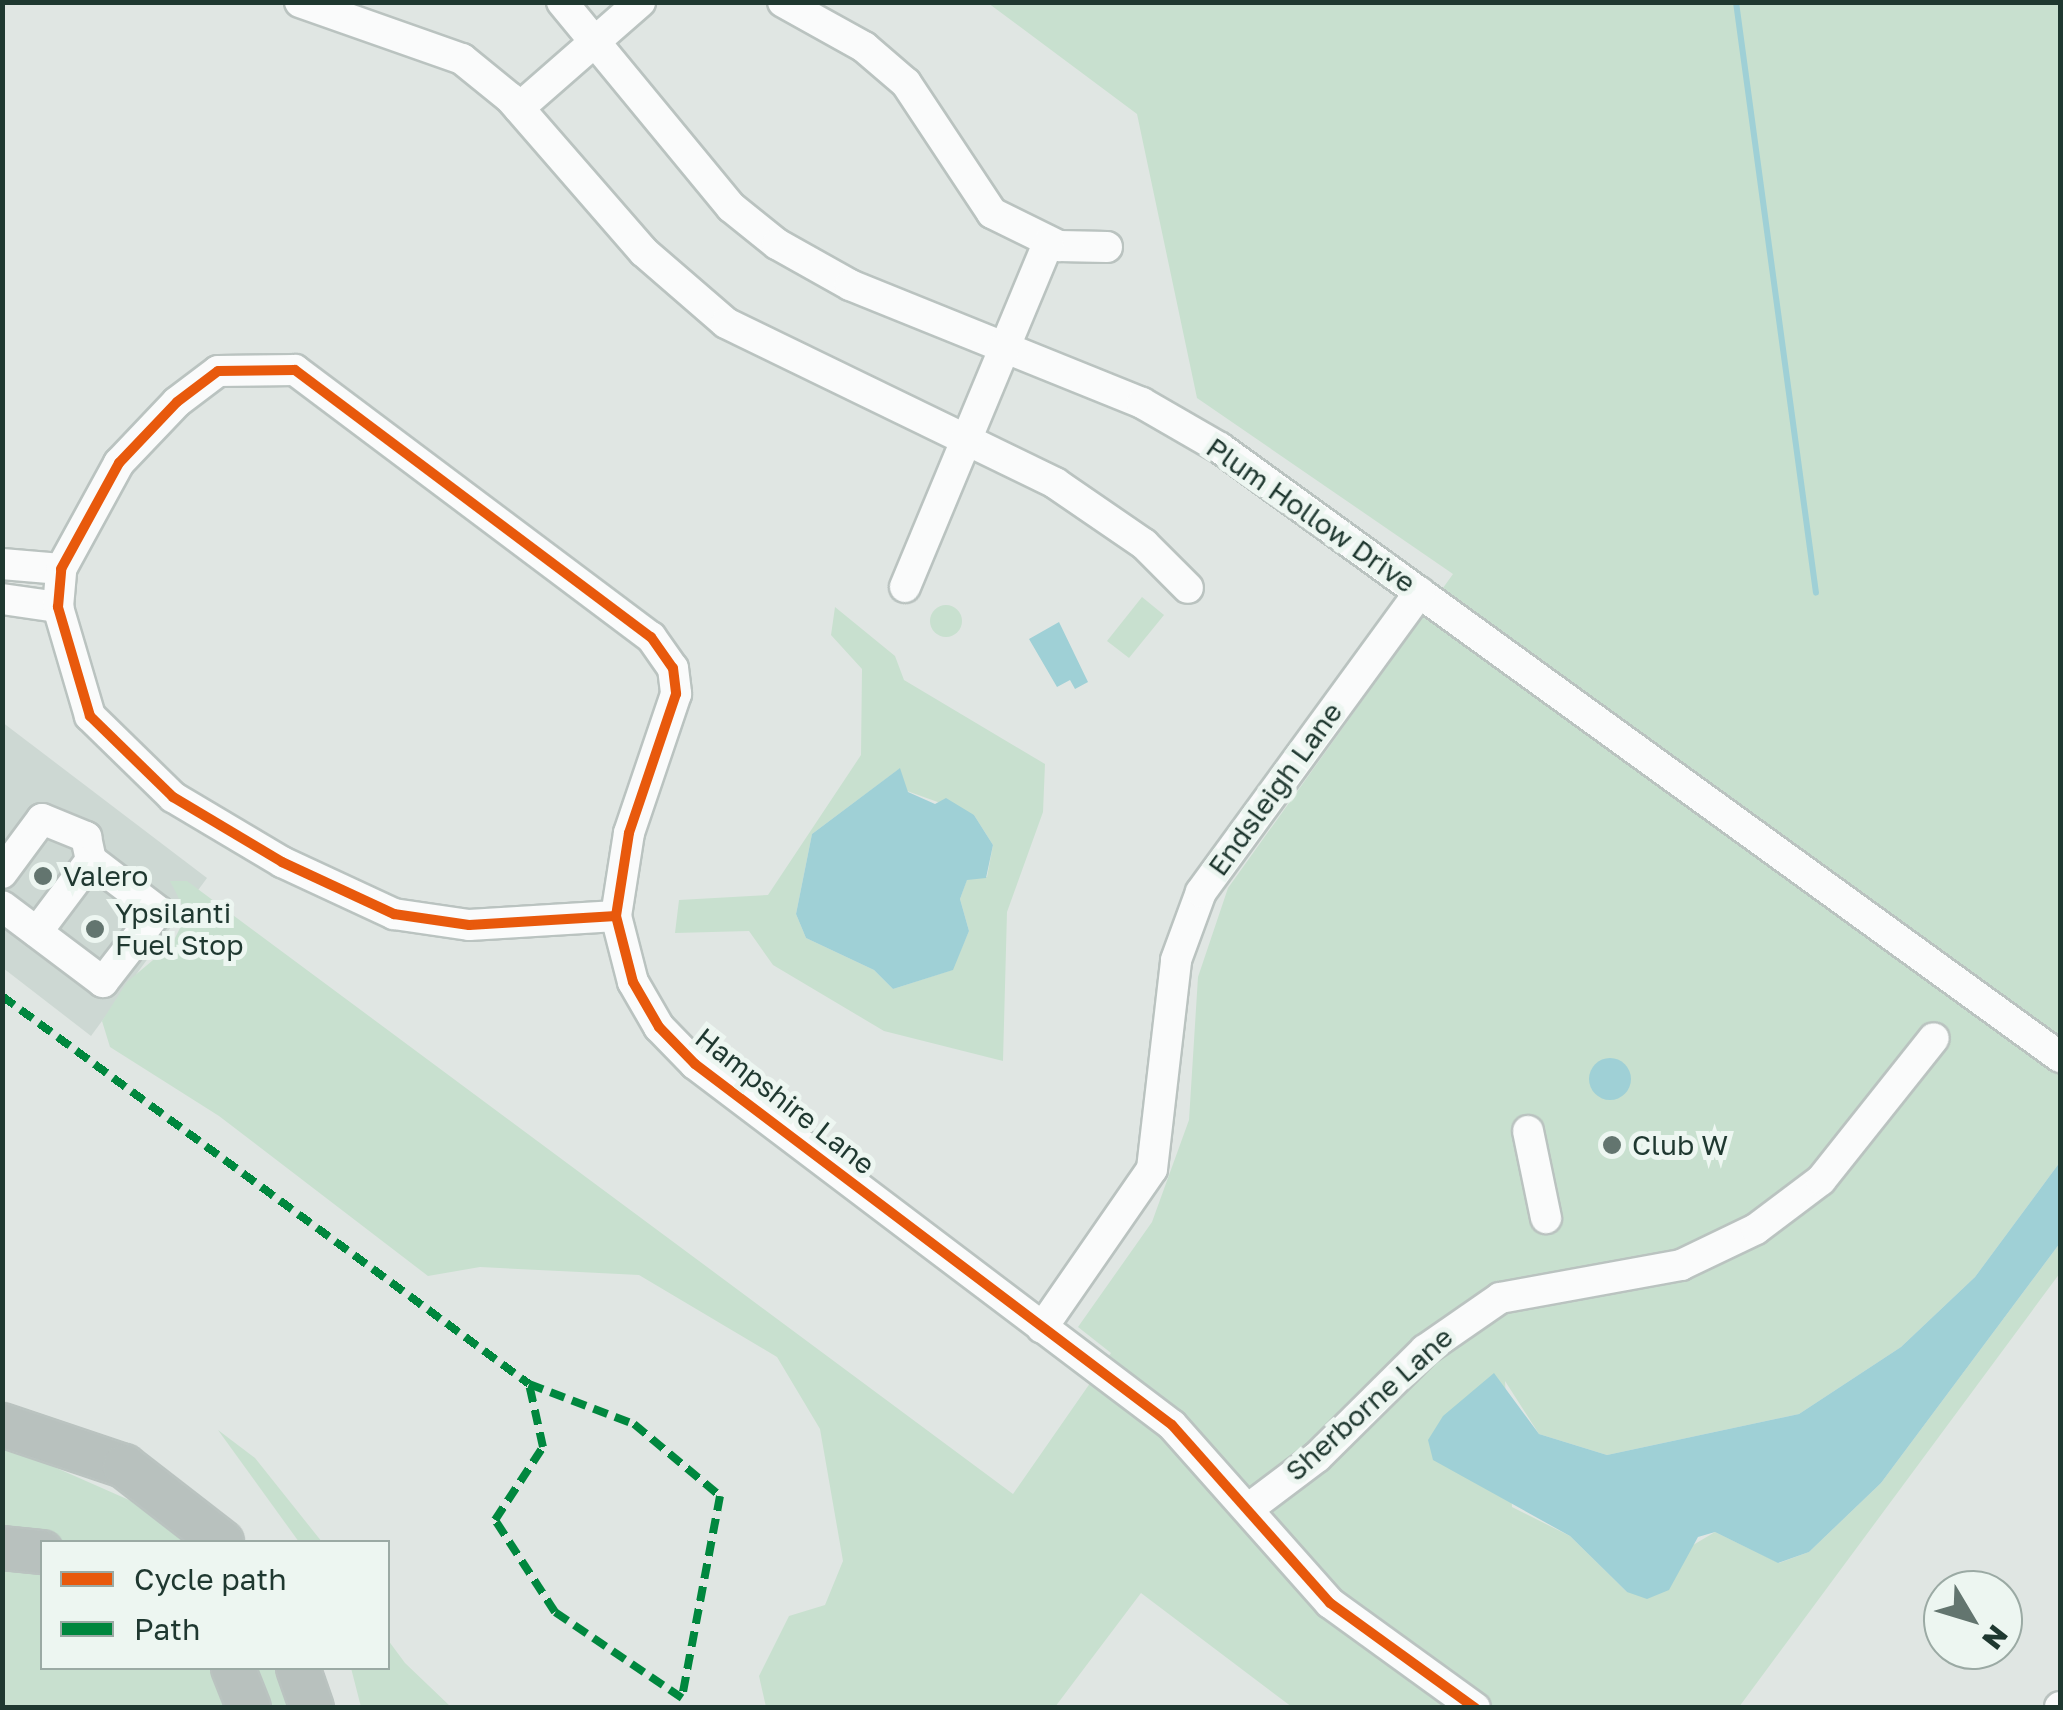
<!DOCTYPE html>
<html>
<head>
<meta charset="utf-8">
<style>
  body { margin:0 }
  #map { position:relative; width:2063px; height:1710px; overflow:hidden; background:#e0e6e3; font-family:"Golos Text",sans-serif }
  div>[style] { position:absolute }
  [style*='--x'] { left:calc(var(--x)*1px); top:calc(var(--y)*1px); width:calc(var(--w)*1px); rotate:calc(var(--a)*1deg) }
  .built>* { inset:0; background:#cdd8d3 }
  .green>* { inset:0; background:#c8e0cf }
  .round { border-radius:50% }
  .water>* { inset:0; background:#9fd0d6 }
  .stream>* { height:6px; margin:-3px; padding:0 3px; transform-origin:3px; border-radius:3px; background:#9fd0d6 }
  .roads { filter:drop-shadow(2px 0 #bac3c0) drop-shadow(-2px 0 #bac3c0) drop-shadow(0 2px #bac3c0) drop-shadow(0 -2px #bac3c0) }
  .minor>* { height:30px; margin:-15px; padding:0 15px; transform-origin:15px; border-radius:15px; background:#fafbfb }
  .highway>* { height:42px; margin:-21px; padding:0 21px; transform-origin:21px; border-radius:21px; background:#b8c1be }
  .quiet>* { height:8px; margin-top:-4px; transform-origin:0; background:repeating-linear-gradient(90deg,#00873e 0 15px,transparent 0 23px) }
  .cycleway>* { height:10px; margin:-5px; padding:0 5px; transform-origin:5px; border-radius:5px; background:#e8590c }
  .dots>* { width:28px; height:28px; translate:-50% -50%; box-sizing:border-box; border:5px solid #edf6f1; border-radius:50% }
  span { translate:-50% -50%; white-space:nowrap; text-align:center; line-height:1.15; -webkit-text-stroke:10px #edf6f1; paint-order:stroke }
  .street-label { font-size:28px; color:#1f3830 }
  .poi-label { font-size:28px; color:#1f3830 }
  .left { translate:0 -50%; text-align:left }
  .frame { position:absolute; inset:0; border:5px solid #1f3830; pointer-events:none }
  .legend { position:absolute; left:40px; top:1540px; width:350px; height:130px; box-sizing:border-box; background:#edf6f1; border:2px solid #9baaa4; margin:0; padding:12px 18px; list-style:none; font-size:30px; color:#1f3830 }
  .legend li { display:flex; align-items:center; gap:20px; height:50px }
  .legend b { width:50px; border:2px solid #9baaa4 }
  .north { position:absolute; left:1923px; top:1570px; width:100px; height:100px; box-sizing:border-box; background:#edf6f1; border:2px solid #9baaa4; border-radius:50%; rotate:128deg; font-size:28px; font-weight:700; line-height:40px; text-align:center; color:#1f3830 }
  .north::after { content:''; display:block; margin:auto; width:35px; height:45px; background:#63756f; clip-path:polygon(50% 0,100% 100%,50% 72%,0 100%) }
</style>
</head>
<body>
<div id="map">
  <div class="built">
    <div style="clip-path:polygon(2px 722px,207px 878px,91px 1036px,3px 968px)"></div>
  </div>
  <div class="green">
    <div style="clip-path:polygon(988px 3px,2060px 3px,2060px 1162px,1975px 1277px,1901px 1347px,1799px 1414px,1607px 1455px,1539px 1434px,1505px 1381px,1512px 1507px,1570px 1536px,1627px 1592px,1680px 1568px,1683px 1551px,1715px 1532px,1779px 1563px,1809px 1552px,1881px 1483px,2060px 1243px,2060px 1273px,1739px 1707px,1292px 1707px,1141px 1593px,1055px 1707px,766px 1707px,759px 1676px,789px 1616px,825px 1605px,843px 1561px,820px 1429px,777px 1357px,639px 1275px,480px 1267px,428px 1276px,219px 1116px,110px 1047px,102px 1021px,127px 982px,172px 944px,187px 914px,170px 881px,187px 881px,1013px 1494px,1111px 1353px,1078px 1327px,1152px 1222px,1189px 1120px,1198px 977px,1228px 888px,1453px 574px,1197px 398px,1137px 114px)"></div>
    <div style="clip-path:polygon(1142px 597px,1164px 615px,1129px 658px,1107px 641px)"></div>
    <div class="round" style="left:930px;top:605px;width:32px;height:32px"></div>
    <div style="clip-path:polygon(evenodd,835px 607px,895px 656px,904px 680px,1045px 764px,1043px 812px,1007px 912px,1003px 1061px,884px 1031px,773px 965px,749px 931px,675px 933px,679px 900px,768px 895px,861px 755px,862px 669px,831px 635px,835px 607px,899px 769px,907px 791px,974px 815px,993px 845px,987px 877px,967px 879px,960px 899px,969px 931px,952px 970px,893px 989px,874px 970px,806px 938px,796px 914px,812px 834px,899px 769px)"></div>
    <div style="clip-path:polygon(218px 1430px,255px 1458px,322px 1542px,299px 1542px)"></div>
    <div style="clip-path:polygon(2px 1444px,179px 1522px,194px 1542px,42px 1542px,42px 1668px,280px 1668px,290px 1707px,3px 1707px)"></div>
    <div style="clip-path:polygon(388px 1640px,405px 1663px,451px 1707px,361px 1707px,351px 1668px,388px 1668px)"></div>
  </div>
  <div class="water">
    <div style="clip-path:polygon(1059px 622px,1088px 682px,1075px 689px,1070px 680px,1057px 687px,1029px 639px)"></div>
    <div style="clip-path:polygon(900px 768px,908px 792px,935px 804px,946px 798px,974px 815px,993px 845px,986px 878px,967px 880px,960px 899px,969px 931px,953px 970px,893px 989px,874px 970px,806px 938px,796px 914px,812px 834px)"></div>
    <div class="round" style="left:1589px;top:1058px;width:42px;height:42px"></div>
    <div style="clip-path:polygon(2060px 1162px,2060px 1243px,1881px 1483px,1809px 1552px,1778px 1563px,1715px 1532px,1698px 1537px,1669px 1590px,1647px 1599px,1627px 1592px,1570px 1536px,1433px 1460px,1428px 1440px,1443px 1416px,1494px 1373px,1539px 1434px,1607px 1455px,1799px 1414px,1901px 1347px,1975px 1277px)"></div>
  </div>
  <div class="stream">
    <div style="--x:1736;--y:2;--w:596;--a:82.29"></div>
  </div>
  <div class="roads">
    <div class="minor">
      <div style="--x:300;--y:2;--w:172;--a:19.4"></div>
      <div style="--x:462;--y:59;--w:62;--a:39.1"></div>
      <div style="--x:510;--y:98;--w:204;--a:49"></div>
      <div style="--x:644;--y:252;--w:108;--a:40.9"></div>
      <div style="--x:726;--y:323;--w:366;--a:25.9"></div>
      <div style="--x:1055;--y:483;--w:108;--a:34.4"></div>
      <div style="--x:1144;--y:544;--w:62;--a:45"></div>
      <div style="--x:562;--y:2;--w:266;--a:50.5"></div>
      <div style="--x:731;--y:207;--w:59;--a:38.8"></div>
      <div style="--x:777;--y:244;--w:84;--a:29.3"></div>
      <div style="--x:850;--y:285;--w:315;--a:22"></div>
      <div style="--x:1142;--y:403;--w:90;--a:30"></div>
      <div style="--x:1220;--y:448;--w:1038;--a:35.94"></div>
      <div style="--x:783;--y:2;--w:93;--a:29.1"></div>
      <div style="--x:864;--y:47;--w:55;--a:40.6"></div>
      <div style="--x:906;--y:83;--w:156;--a:56.5"></div>
      <div style="--x:992;--y:213;--w:75;--a:26.2"></div>
      <div style="--x:1059;--y:246;--w:48;--a:1.2"></div>
      <div style="--x:519;--y:108;--w:161;--a:-41.2"></div>
      <div style="--x:2;--y:564;--w:59;--a:4.8"></div>
      <div style="--x:905;--y:587;--w:373;--a:-67.4"></div>
      <div style="--x:2;--y:599;--w:57;--a:8.1"></div>
      <div style="--x:2;--y:873;--w:67;--a:-53.5"></div>
      <div style="--x:42;--y:819;--w:48;--a:22.2"></div>
      <div style="--x:86;--y:837;--w:24;--a:78"></div>
      <div style="--x:91;--y:860;--w:84;--a:37.3"></div>
      <div style="--x:158;--y:911;--w:90;--a:127.8"></div>
      <div style="--x:103;--y:982;--w:126;--a:-143"></div>
      <div style="--x:616;--y:916;--w:147;--a:176.5"></div>
      <div style="--x:469;--y:925;--w:76;--a:-171.7"></div>
      <div style="--x:394;--y:914;--w:123;--a:-155.1"></div>
      <div style="--x:282;--y:862;--w:127;--a:-149.2"></div>
      <div style="--x:173;--y:797;--w:116;--a:-135.7"></div>
      <div style="--x:90;--y:716;--w:114;--a:-106.4"></div>
      <div style="--x:58;--y:607;--w:38;--a:-85"></div>
      <div style="--x:61;--y:569;--w:121;--a:-61.3"></div>
      <div style="--x:119;--y:463;--w:84;--a:-46.4"></div>
      <div style="--x:177;--y:402;--w:51;--a:-37.1"></div>
      <div style="--x:218;--y:371;--w:77;--a:-0.7"></div>
      <div style="--x:295;--y:370;--w:445;--a:36.9"></div>
      <div style="--x:651;--y:637;--w:38;--a:55"></div>
      <div style="--x:673;--y:668;--w:26;--a:83"></div>
      <div style="--x:676;--y:694;--w:147;--a:108.7"></div>
      <div style="--x:629;--y:833;--w:84;--a:98.9"></div>
      <div style="--x:616;--y:916;--w:68;--a:75.6"></div>
      <div style="--x:633;--y:982;--w:52;--a:60"></div>
      <div style="--x:659;--y:1027;--w:52;--a:45.8"></div>
      <div style="--x:695;--y:1064;--w:598;--a:37.12"></div>
      <div style="--x:1172;--y:1425;--w:238;--a:48.4"></div>
      <div style="--x:1330;--y:1603;--w:179;--a:35.9"></div>
      <div style="--x:37;--y:932;--w:90;--a:-53.1"></div>
      <div style="--x:1528;--y:1131;--w:89;--a:78.3"></div>
      <div style="--x:1042;--y:1328;--w:193;--a:-55.3"></div>
      <div style="--x:1152;--y:1169;--w:210;--a:-83.4"></div>
      <div style="--x:1176;--y:960;--w:72;--a:-69.8"></div>
      <div style="--x:1201;--y:892;--w:371;--a:-53.9"></div>
      <div style="--x:1248;--y:1509;--w:86;--a:-37"></div>
      <div style="--x:1317;--y:1457;--w:152;--a:-44.7"></div>
      <div style="--x:1425;--y:1350;--w:91;--a:-34.7"></div>
      <div style="--x:1500;--y:1298;--w:184;--a:-10.3"></div>
      <div style="--x:1681;--y:1265;--w:83;--a:-25.6"></div>
      <div style="--x:1756;--y:1229;--w:81;--a:-37"></div>
      <div style="--x:1821;--y:1180;--w:181;--a:-51.5"></div>
      <div style="--x:2060;--y:1708;--w:1;--a:-90"></div>
    </div>
    <div class="highway">
      <div style="--x:2;--y:1425;--w:129;--a:18.6"></div>
      <div style="--x:124;--y:1466;--w:124;--a:37.8"></div>
      <div style="--x:2;--y:1548;--w:40;--a:5.7"></div>
      <div style="--x:233;--y:1668;--w:43;--a:68.2"></div>
      <div style="--x:298;--y:1668;--w:42;--a:70.7"></div>
    </div>
  </div>
  <div class="quiet">
    <div style="--x:2;--y:996;--w:654;--a:36.36"></div>
    <div style="--x:529;--y:1384;--w:112;--a:20.9"></div>
    <div style="--x:634;--y:1424;--w:112;--a:39.9"></div>
    <div style="--x:720;--y:1496;--w:206;--a:100.7"></div>
    <div style="--x:682;--y:1698;--w:153;--a:-145.9"></div>
    <div style="--x:555;--y:1612;--w:110;--a:-123.1"></div>
    <div style="--x:495;--y:1520;--w:87;--a:-56.7"></div>
    <div style="--x:543;--y:1447;--w:65;--a:-102.5"></div>
  </div>
  <div class="cycleway">
    <div style="--x:616;--y:916;--w:147;--a:176.5"></div>
    <div style="--x:469;--y:925;--w:76;--a:-171.7"></div>
    <div style="--x:394;--y:914;--w:123;--a:-155.1"></div>
    <div style="--x:282;--y:862;--w:127;--a:-149.2"></div>
    <div style="--x:173;--y:797;--w:116;--a:-135.7"></div>
    <div style="--x:90;--y:716;--w:114;--a:-106.4"></div>
    <div style="--x:58;--y:607;--w:38;--a:-85"></div>
    <div style="--x:61;--y:569;--w:121;--a:-61.3"></div>
    <div style="--x:119;--y:463;--w:84;--a:-46.4"></div>
    <div style="--x:177;--y:402;--w:51;--a:-37.1"></div>
    <div style="--x:218;--y:371;--w:77;--a:-0.7"></div>
    <div style="--x:295;--y:370;--w:445;--a:36.9"></div>
    <div style="--x:651;--y:637;--w:38;--a:55"></div>
    <div style="--x:673;--y:668;--w:26;--a:83"></div>
    <div style="--x:676;--y:694;--w:147;--a:108.7"></div>
    <div style="--x:629;--y:833;--w:84;--a:98.9"></div>
    <div style="--x:616;--y:916;--w:68;--a:75.6"></div>
    <div style="--x:633;--y:982;--w:52;--a:60"></div>
    <div style="--x:659;--y:1027;--w:52;--a:45.8"></div>
    <div style="--x:695;--y:1064;--w:598;--a:37.12"></div>
    <div style="--x:1172;--y:1425;--w:238;--a:48.4"></div>
    <div style="--x:1330;--y:1603;--w:179;--a:35.9"></div>
  </div>
  <div class="dots">
    <div style="left:43px;top:876px;background:#63756f"></div>
    <div style="left:95px;top:929px;background:#63756f"></div>
    <div style="left:1612px;top:1145px;background:#63756f"></div>
  </div>
  <div class="street-label">
    <span style="left:1311px;top:515px;rotate:35deg">Plum Hollow Drive</span>
    <span style="left:1275px;top:789px;rotate:-54deg">Endsleigh Lane</span>
    <span style="left:785px;top:1101px;rotate:38deg">Hampshire Lane</span>
    <span style="left:1369px;top:1404px;rotate:-42deg">Sherborne Lane</span>
  </div>
  <div class="poi-label">
    <span class="left" style="left:63px;top:876px">Valero</span>
    <span class="left" style="left:115px;top:929px">Ypsilanti<br>Fuel Stop</span>
    <span class="left" style="left:1632px;top:1145px">Club W</span>
  </div>
  <div class="frame"></div>
  <ul class="legend">
  <li><b style="height:12px;background:#e8590c"></b>Cycle path</li>
  <li><b style="height:12px;background:#00873e"></b>Path</li>
  </ul>
  <div class="north">N</div>
</div>
</body>
</html>
